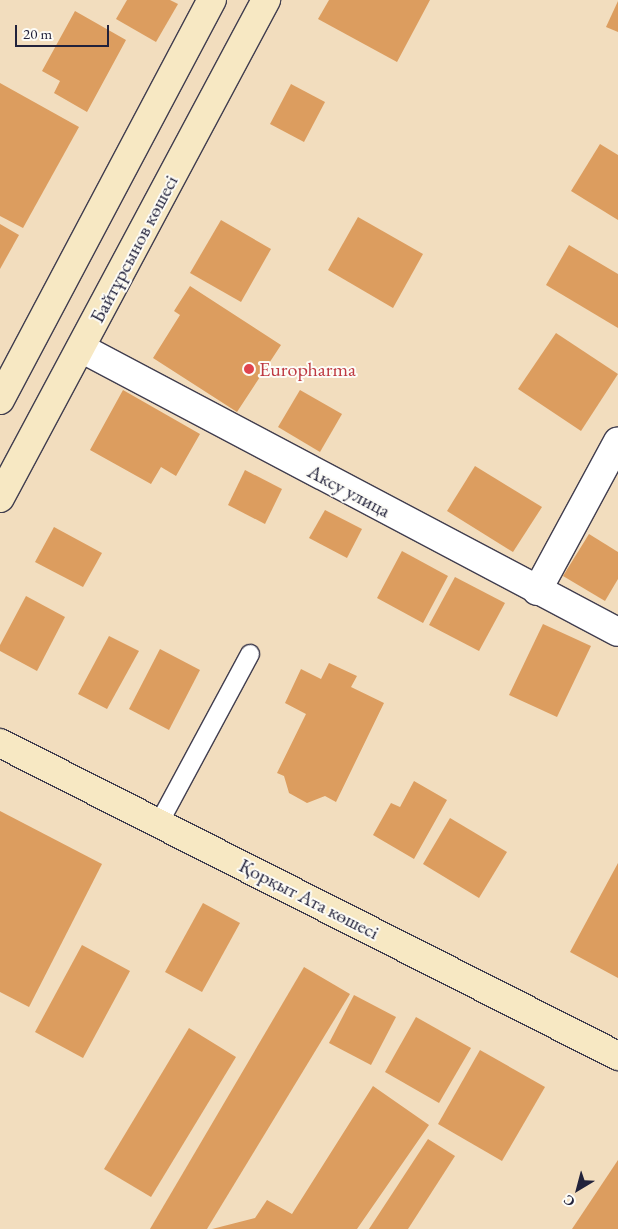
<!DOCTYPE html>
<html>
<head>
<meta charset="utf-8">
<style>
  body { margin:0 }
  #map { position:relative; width:618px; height:1229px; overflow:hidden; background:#f2ddbe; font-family:"EB Garamond",serif }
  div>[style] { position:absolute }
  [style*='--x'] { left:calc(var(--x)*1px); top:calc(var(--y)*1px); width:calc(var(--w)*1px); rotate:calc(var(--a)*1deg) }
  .building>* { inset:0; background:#dc9d5f }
  .roads { filter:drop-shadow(1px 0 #413e4f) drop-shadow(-1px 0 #413e4f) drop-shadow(0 1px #413e4f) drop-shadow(0 -1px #413e4f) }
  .lane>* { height:18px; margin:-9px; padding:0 9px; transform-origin:9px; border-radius:9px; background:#fff }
  .street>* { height:28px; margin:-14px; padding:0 14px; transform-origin:14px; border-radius:14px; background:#fff }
  .secondary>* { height:28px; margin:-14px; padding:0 14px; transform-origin:14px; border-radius:14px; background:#f7e8c3 }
  .dots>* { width:14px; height:14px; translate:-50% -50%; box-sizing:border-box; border:2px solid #fdfcf7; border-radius:50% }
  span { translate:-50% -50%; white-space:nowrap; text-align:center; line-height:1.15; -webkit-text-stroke:4px #fdfcf7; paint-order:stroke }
  .street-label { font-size:20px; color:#22223b }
  .health-label { font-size:20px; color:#be3a42 }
  .left { translate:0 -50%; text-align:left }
  .north { position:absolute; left:553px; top:1164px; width:50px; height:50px; -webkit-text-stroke:4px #fdfcf7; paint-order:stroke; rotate:217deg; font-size:14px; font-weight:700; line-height:20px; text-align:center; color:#22223b }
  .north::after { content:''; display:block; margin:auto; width:18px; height:22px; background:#22223b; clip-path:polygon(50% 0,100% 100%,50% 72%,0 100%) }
  .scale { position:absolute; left:15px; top:25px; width:94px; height:22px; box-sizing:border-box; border:2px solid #22223b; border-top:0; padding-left:6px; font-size:15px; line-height:18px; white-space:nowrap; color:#22223b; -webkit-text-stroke:4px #fdfcf7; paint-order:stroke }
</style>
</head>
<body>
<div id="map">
  <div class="building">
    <div style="clip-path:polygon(127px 0,170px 0,178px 4px,156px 42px,116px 19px)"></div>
    <div style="clip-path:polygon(329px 0,430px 0,397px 62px,318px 19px)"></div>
    <div style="clip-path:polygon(618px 1px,618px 32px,606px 27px)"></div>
    <div style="clip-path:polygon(75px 11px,126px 40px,87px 112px,54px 93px,60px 81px,42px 71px)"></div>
    <div style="clip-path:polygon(0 83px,79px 127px,23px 228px,0 216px)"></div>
    <div style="clip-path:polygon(291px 84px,325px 102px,304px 142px,270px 124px)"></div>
    <div style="clip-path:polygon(600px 144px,618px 155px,618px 220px,571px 191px)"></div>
    <div style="clip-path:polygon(358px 217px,423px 254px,393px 308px,328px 270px)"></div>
    <div style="clip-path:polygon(221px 220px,271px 249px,241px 302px,190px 273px)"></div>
    <div style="clip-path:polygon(0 224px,19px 235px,0 269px)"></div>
    <div style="clip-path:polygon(569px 245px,618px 274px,618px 328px,546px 285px)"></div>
    <div style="clip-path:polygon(190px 286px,281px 345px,237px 412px,153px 358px,180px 315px,174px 311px)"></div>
    <div style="clip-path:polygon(556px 333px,618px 374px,581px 431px,518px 389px)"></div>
    <div style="clip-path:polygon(123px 390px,200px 434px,176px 476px,161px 467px,151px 484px,90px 450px)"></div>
    <div style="clip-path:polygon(300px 390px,342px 414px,320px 452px,278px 427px)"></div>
    <div style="clip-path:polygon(475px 466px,542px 507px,513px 552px,447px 511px)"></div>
    <div style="clip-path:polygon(245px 470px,282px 489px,265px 524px,228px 505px)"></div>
    <div style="clip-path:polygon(325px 510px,362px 529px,347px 558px,309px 538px)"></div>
    <div style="clip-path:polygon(54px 527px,102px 553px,83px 587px,35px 562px)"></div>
    <div style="clip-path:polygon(589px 534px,618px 552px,618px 579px,605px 601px,563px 576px)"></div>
    <div style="clip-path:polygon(402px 551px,448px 576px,423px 623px,377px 598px)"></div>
    <div style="clip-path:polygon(455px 577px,505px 603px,479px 651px,429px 625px)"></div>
    <div style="clip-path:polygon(26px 596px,65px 617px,37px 671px,0 651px,0 645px)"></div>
    <div style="clip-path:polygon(543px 624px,591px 646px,557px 717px,509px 695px)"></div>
    <div style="clip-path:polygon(109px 636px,139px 651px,107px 709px,78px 694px)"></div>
    <div style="clip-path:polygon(160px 649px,200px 670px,169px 730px,129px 709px)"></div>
    <div style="clip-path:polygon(329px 663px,357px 676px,351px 687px,384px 703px,336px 802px,325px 796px,307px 803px,289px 793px,284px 776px,277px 773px,306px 714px,285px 703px,301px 669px,321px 679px)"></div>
    <div style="clip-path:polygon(414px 781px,447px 800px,414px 859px,373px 835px,391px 803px,400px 807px)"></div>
    <div style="clip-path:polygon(0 811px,102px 864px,29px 1007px,0 992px)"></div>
    <div style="clip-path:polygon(450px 818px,507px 852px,479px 898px,423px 864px)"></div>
    <div style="clip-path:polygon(618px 863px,618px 978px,570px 952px)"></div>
    <div style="clip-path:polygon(203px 903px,240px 923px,202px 992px,165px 972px)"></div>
    <div style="clip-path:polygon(82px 945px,130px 971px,83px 1058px,35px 1032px)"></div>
    <div style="clip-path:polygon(304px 967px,350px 994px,207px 1229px,150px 1229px)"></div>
    <div style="clip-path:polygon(354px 995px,396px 1017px,371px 1065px,329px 1043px)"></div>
    <div style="clip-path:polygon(416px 1017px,471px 1048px,439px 1103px,385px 1072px)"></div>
    <div style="clip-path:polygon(189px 1028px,236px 1057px,151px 1197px,104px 1169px)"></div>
    <div style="clip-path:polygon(480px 1050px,545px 1087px,502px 1161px,438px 1124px)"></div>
    <div style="clip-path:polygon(373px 1086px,429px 1125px,357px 1229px,212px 1229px,255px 1218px,267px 1200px,292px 1214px)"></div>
    <div style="clip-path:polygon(428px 1139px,455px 1156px,408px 1229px,369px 1229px)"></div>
    <div style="clip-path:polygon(618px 1160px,618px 1229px,572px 1229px)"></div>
  </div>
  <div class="roads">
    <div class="lane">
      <div style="--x:159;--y:823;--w:192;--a:-61.7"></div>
    </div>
    <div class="street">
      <div style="--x:81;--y:348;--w:607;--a:27.87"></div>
      <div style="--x:537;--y:591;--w:170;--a:-61.6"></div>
    </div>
    <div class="secondary">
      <div style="--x:0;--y:400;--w:453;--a:-62.1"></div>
      <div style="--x:0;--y:498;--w:565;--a:-61.89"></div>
      <div style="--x:0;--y:743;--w:693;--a:26.86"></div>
    </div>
  </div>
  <div class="dots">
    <div style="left:249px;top:369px;background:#e0444e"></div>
  </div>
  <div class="street-label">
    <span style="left:134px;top:249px;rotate:-62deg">Байтұрсынов көшесі</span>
    <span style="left:349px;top:491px;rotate:28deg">Аксу улица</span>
    <span style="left:309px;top:899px;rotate:27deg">Қорқыт Ата көшесі</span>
  </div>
  <div class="health-label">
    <span class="left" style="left:259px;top:369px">Europharma</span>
  </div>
  <div class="north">С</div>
  <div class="scale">20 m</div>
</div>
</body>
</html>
